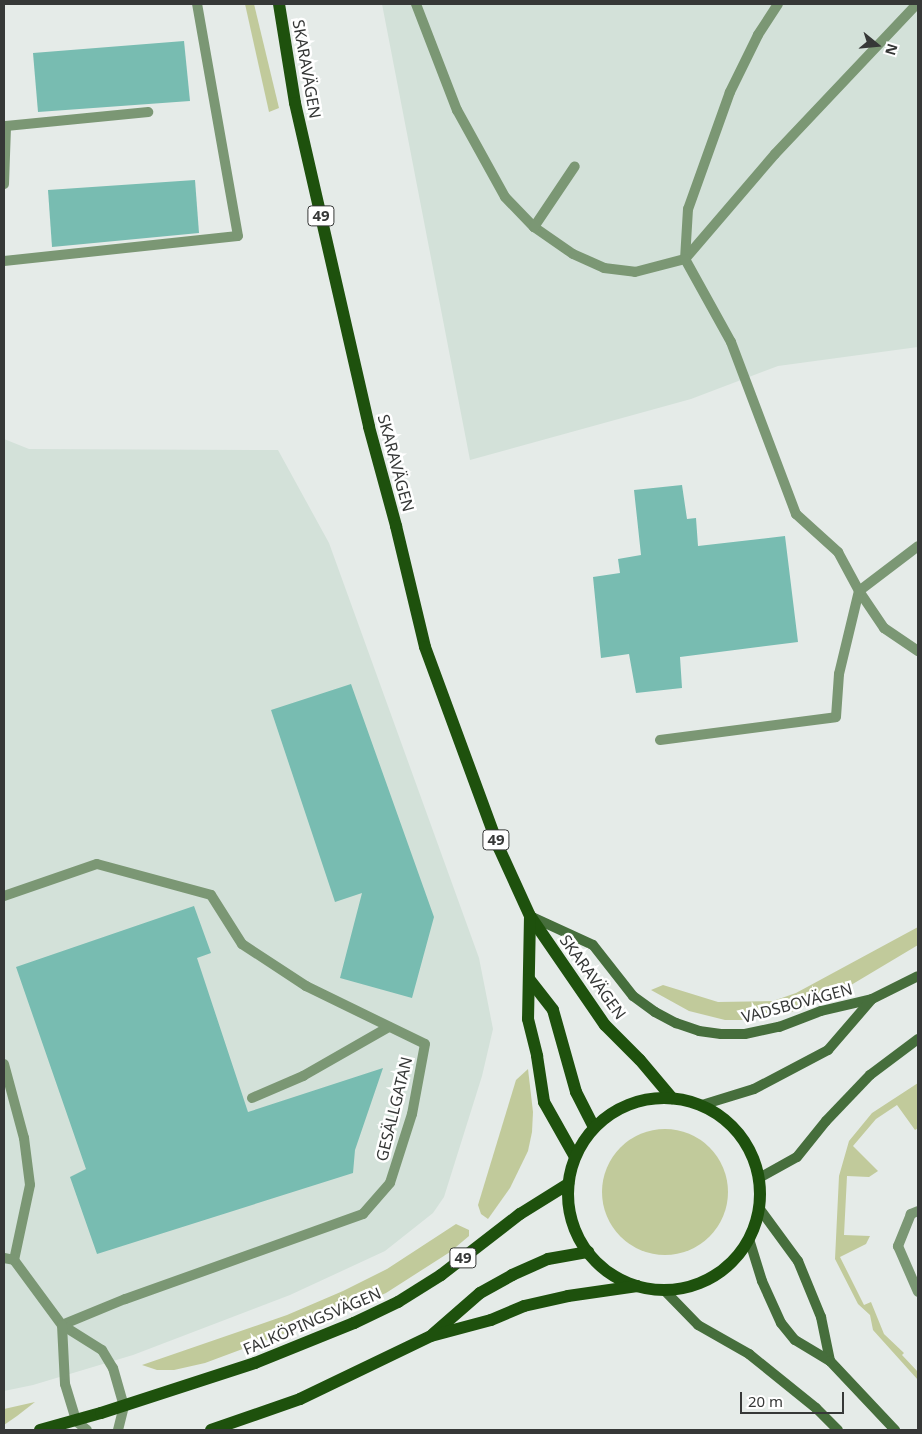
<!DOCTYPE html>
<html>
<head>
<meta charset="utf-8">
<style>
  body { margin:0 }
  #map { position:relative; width:922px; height:1434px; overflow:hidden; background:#e5ebe8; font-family:"Noto Sans",sans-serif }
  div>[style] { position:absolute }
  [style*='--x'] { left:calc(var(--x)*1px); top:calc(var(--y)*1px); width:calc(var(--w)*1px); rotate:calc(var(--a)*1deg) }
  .built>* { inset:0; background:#d3e1d9 }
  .green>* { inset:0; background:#c1ca9b }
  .round { border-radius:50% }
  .building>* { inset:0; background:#78bcb1 }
  .lane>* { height:10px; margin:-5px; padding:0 5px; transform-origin:5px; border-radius:5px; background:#7b9774 }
  .street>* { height:10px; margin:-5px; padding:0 5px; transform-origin:5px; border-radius:5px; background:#7b9774 }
  .secondary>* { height:10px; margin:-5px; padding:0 5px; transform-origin:5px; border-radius:5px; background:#466e3c }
  .primary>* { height:12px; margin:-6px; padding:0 6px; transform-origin:6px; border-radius:6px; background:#1e510d }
  .primary>.ring { margin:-6px; padding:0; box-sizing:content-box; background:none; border:12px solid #1e510d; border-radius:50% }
  span { translate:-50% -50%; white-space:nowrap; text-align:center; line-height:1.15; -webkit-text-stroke:5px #fff; paint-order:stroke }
  .shield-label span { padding:1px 4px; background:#fff; border:1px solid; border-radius:4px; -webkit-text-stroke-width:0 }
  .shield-label { font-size:15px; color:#363837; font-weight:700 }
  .street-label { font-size:16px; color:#363837 }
  .frame { position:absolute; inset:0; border:5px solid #363837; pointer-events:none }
  .north { position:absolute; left:852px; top:20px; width:50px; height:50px; -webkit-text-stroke:4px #fff; paint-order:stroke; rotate:107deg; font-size:14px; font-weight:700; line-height:20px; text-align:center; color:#363837 }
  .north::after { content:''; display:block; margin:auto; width:18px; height:22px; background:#363837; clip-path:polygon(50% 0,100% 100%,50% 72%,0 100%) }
  .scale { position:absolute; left:740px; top:1392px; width:104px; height:22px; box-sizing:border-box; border:2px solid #363837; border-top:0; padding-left:6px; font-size:15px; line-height:18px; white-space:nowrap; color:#363837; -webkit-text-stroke:4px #fff; paint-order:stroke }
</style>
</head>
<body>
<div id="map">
  <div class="built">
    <div style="clip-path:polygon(382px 4px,918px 4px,918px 347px,778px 366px,691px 399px,470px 460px)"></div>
    <div style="clip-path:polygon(4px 439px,29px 449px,278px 450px,329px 543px,479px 958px,493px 1029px,482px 1076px,444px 1197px,433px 1213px,385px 1251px,290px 1295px,133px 1355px,33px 1385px,4px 1391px)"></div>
  </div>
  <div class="green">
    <div style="clip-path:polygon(245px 4px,254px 4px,279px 108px,269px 112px)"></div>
    <div style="clip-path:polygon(918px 927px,918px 945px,841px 991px,789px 1013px,747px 1020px,725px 1020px,689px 1011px,651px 990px,663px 985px,718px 1002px,773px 1001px,796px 993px)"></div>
    <div style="clip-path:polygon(528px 1069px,533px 1112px,532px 1132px,528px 1151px,510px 1188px,488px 1219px,481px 1214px,478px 1205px,516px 1080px)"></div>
    <div style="clip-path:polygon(918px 1083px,918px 1128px,915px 1130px,897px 1105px,876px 1119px,853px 1146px,878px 1171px,869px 1177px,847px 1176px,844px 1235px,870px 1236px,866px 1244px,840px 1257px,864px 1305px,871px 1302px,884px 1334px,904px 1353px,902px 1355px,918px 1372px,918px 1380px,873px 1330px,870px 1315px,858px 1304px,835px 1259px,839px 1176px,849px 1141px,872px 1113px)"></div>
    <div class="round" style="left:602px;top:1129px;width:126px;height:126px"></div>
    <div style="clip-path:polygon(456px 1224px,469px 1230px,469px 1236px,450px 1252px,386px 1293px,348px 1310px,205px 1363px,174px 1370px,157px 1370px,142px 1365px,287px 1315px,343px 1291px,387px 1269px)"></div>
    <div style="clip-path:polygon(35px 1402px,17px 1416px,4px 1425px,4px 1409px)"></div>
  </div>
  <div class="building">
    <div style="clip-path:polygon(184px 41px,190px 101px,38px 112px,33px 53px)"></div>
    <div style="clip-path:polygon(195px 180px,199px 233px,52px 247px,48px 190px)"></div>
    <div style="clip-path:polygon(682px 485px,687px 519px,696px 518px,698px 546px,785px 536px,798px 642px,680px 657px,682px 688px,636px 693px,629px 654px,601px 658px,593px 577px,620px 573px,618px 559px,641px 555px,634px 490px)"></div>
    <div style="clip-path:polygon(351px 684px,434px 917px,412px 998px,340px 978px,362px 893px,335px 902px,271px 710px)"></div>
    <div style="clip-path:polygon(194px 906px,211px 953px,197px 958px,248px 1112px,383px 1068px,355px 1150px,353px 1173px,97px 1254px,70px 1177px,86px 1169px,16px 967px)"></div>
  </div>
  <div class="lane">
    <div style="--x:416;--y:4;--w:114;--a:68.9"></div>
    <div style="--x:457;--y:110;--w:99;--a:61.1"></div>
    <div style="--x:505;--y:197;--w:42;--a:46"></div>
    <div style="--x:534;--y:227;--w:47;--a:34.7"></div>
    <div style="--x:573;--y:254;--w:34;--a:24"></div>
    <div style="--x:604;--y:268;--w:31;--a:7"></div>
    <div style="--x:635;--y:272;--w:52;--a:-14.6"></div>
    <div style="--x:685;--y:259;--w:138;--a:-49.4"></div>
    <div style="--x:775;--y:154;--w:207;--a:-46.6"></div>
    <div style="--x:778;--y:4;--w:37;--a:123"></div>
    <div style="--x:758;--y:35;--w:64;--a:116.2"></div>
    <div style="--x:730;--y:92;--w:124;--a:109.7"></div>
    <div style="--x:688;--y:209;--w:50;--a:93.4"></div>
    <div style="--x:685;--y:259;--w:95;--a:61"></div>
    <div style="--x:731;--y:342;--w:184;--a:69.3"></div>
    <div style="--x:796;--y:514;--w:57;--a:42.1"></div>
    <div style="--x:838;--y:552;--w:44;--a:61.7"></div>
    <div style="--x:859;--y:591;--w:45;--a:56"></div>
    <div style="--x:884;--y:628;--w:41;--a:34.1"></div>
    <div style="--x:534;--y:227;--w:73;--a:-56.1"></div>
    <div style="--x:660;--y:740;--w:177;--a:-7.4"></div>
    <div style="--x:836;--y:717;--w:43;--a:-86"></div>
    <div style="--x:839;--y:674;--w:85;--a:-76.5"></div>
    <div style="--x:859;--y:591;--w:74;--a:-37.3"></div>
    <div style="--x:252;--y:1098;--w:56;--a:-23.3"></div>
    <div style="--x:303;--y:1076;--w:99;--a:-29.7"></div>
    <div style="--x:918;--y:1211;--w:8;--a:157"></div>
    <div style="--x:911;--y:1214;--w:35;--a:112"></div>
    <div style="--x:898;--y:1246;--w:50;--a:66.5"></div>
  </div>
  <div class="street">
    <div style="--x:4;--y:184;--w:58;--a:-88"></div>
    <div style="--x:6;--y:126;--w:143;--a:-5.6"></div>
    <div style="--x:4;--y:261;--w:235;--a:-6.1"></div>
    <div style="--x:238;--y:236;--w:236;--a:-100"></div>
    <div style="--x:4;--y:896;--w:98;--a:-19"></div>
    <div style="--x:97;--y:864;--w:118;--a:15.2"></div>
    <div style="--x:211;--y:895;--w:58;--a:57.7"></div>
    <div style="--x:242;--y:944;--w:77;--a:33.3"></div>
    <div style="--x:306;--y:986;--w:132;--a:26"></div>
    <div style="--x:425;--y:1044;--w:71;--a:100.5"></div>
    <div style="--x:412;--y:1114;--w:72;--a:107.7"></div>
    <div style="--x:390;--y:1183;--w:41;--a:131.1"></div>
    <div style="--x:363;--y:1214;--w:253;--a:160.3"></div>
    <div style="--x:125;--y:1299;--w:68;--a:157.6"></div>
    <div style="--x:4;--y:1064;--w:77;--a:74.9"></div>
    <div style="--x:24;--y:1138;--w:47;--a:82.7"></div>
    <div style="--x:30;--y:1185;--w:77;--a:102"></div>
    <div style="--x:14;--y:1260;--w:81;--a:53.6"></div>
    <div style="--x:62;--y:1325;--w:47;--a:32"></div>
    <div style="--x:102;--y:1350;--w:21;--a:59"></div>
    <div style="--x:113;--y:1368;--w:40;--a:74"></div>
    <div style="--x:124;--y:1406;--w:25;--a:104"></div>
    <div style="--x:4;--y:1258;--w:10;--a:11"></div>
    <div style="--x:62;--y:1325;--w:59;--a:87.1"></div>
    <div style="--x:65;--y:1384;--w:39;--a:73"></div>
    <div style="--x:76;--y:1421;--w:14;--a:39"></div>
  </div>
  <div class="secondary">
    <div style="--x:530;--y:916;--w:69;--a:24.7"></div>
    <div style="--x:593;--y:945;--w:65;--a:51.9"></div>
    <div style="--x:633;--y:996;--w:27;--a:36"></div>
    <div style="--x:655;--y:1012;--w:24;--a:28"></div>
    <div style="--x:676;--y:1023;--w:24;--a:19"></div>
    <div style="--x:699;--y:1031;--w:22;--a:8"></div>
    <div style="--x:721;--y:1034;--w:24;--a:0"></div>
    <div style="--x:745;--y:1034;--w:35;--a:-12"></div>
    <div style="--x:779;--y:1027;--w:45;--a:-20.9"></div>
    <div style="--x:821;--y:1011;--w:52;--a:-13.2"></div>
    <div style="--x:872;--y:999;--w:51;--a:-26.6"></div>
    <div style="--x:702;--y:1105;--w:54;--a:-17.1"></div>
    <div style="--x:754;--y:1089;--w:84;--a:-27.8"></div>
    <div style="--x:828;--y:1050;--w:67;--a:-49.2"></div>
    <div style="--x:759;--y:1178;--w:43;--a:-28.9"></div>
    <div style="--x:797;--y:1157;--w:46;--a:-51.1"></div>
    <div style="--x:826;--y:1121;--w:64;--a:-46.3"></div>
    <div style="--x:870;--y:1075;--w:60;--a:-36.9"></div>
    <div style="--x:759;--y:1208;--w:66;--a:53.7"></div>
    <div style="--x:798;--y:1261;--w:61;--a:67.7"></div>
    <div style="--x:821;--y:1317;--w:45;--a:78.4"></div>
    <div style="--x:749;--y:1239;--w:44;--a:72.8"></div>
    <div style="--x:762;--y:1281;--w:46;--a:65.7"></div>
    <div style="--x:781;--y:1323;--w:22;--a:51"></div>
    <div style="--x:795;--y:1340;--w:41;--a:31"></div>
    <div style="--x:830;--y:1361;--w:95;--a:46.7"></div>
    <div style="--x:664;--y:1290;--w:49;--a:45.8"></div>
    <div style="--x:698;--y:1325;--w:59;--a:29.6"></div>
    <div style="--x:749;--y:1354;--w:86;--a:38.9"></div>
    <div style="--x:816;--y:1408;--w:31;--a:45"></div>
  </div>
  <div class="primary">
    <div style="--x:279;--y:4;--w:100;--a:80.8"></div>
    <div style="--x:295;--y:103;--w:332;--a:77.1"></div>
    <div style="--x:369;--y:427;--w:103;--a:74.7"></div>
    <div style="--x:396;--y:526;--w:124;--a:76.5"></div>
    <div style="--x:425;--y:647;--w:214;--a:69.8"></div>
    <div style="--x:499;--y:848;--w:75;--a:65.5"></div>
    <div style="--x:530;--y:916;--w:132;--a:55.5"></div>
    <div style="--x:605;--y:1025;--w:49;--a:45"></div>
    <div style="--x:640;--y:1060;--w:50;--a:49.9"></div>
    <div style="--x:530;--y:916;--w:103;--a:91.1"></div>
    <div style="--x:528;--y:1019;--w:38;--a:76"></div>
    <div style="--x:537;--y:1056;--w:47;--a:81.3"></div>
    <div style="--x:544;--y:1102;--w:63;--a:60.6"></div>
    <div style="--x:529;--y:979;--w:39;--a:52"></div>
    <div style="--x:553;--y:1010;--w:85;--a:74.3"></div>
    <div style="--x:576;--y:1092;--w:39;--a:63"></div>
    <div class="ring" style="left:568px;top:1098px;width:180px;height:180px"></div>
    <div style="--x:433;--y:1334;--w:62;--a:-41.1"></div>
    <div style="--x:480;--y:1293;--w:37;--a:-29"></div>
    <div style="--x:512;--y:1275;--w:39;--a:-24"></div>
    <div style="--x:548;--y:1259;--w:41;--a:-9.9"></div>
    <div style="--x:40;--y:1430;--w:63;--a:-15.6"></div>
    <div style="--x:101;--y:1413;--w:162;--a:-18"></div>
    <div style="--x:255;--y:1363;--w:107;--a:-22"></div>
    <div style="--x:354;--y:1323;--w:49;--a:-25.5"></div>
    <div style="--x:398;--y:1302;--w:51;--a:-32.1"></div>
    <div style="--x:441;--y:1275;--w:100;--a:-37.7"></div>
    <div style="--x:520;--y:1214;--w:57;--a:-32"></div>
    <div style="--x:211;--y:1430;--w:94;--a:-19.2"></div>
    <div style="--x:300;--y:1399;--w:145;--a:-25.7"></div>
    <div style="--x:431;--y:1336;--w:62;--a:-14.9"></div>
    <div style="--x:491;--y:1320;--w:36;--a:-23"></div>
    <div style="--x:524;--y:1306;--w:45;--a:-12.8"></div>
    <div style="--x:568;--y:1296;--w:70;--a:-8.2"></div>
  </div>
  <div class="shield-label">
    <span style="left:321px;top:216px">49</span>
    <span style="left:496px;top:840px">49</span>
    <span style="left:463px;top:1258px">49</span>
  </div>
  <div class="street-label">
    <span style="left:307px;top:69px;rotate:80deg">SKARAVÄGEN</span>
    <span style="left:396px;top:463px;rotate:75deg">SKARAVÄGEN</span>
    <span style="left:593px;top:977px;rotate:54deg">SKARAVÄGEN</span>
    <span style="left:797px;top:1003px;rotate:-15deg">VADSBOVÄGEN</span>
    <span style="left:394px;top:1109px;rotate:-76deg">GESÄLLGATAN</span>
    <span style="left:312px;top:1321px;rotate:-23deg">FALKÖPINGSVÄGEN</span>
  </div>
  <div class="frame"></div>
  <div class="north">N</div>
  <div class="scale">20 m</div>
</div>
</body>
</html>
